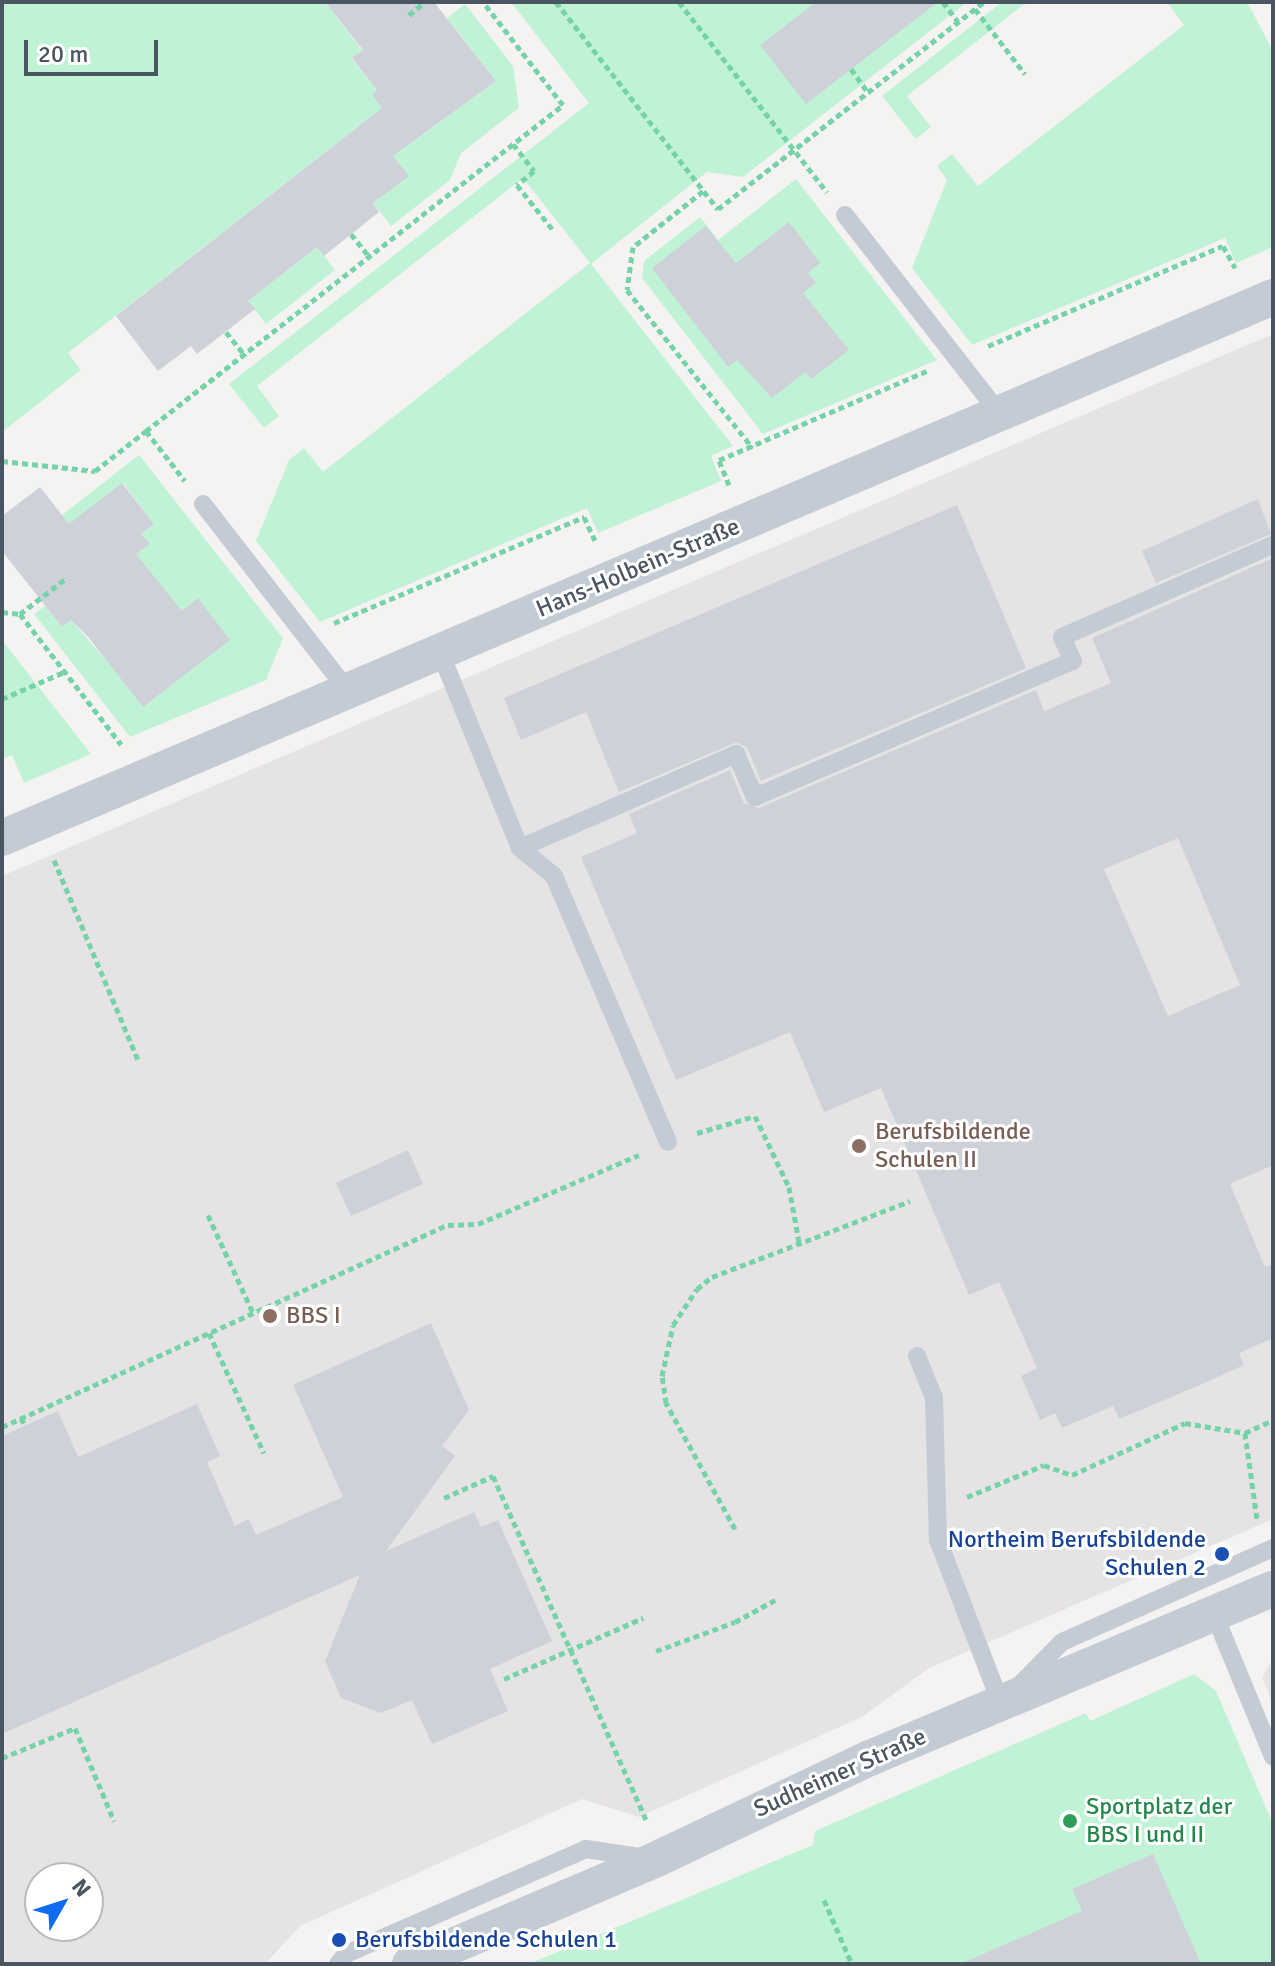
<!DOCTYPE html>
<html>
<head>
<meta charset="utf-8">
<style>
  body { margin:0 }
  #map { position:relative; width:1275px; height:1966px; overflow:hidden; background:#f5f2f2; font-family:Signika,sans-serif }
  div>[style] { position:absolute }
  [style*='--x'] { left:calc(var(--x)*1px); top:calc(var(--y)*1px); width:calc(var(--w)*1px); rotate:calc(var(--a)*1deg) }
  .education>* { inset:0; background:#e6e3e4 }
  .green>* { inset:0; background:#c0f3d5 }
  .building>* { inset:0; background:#ced1d7 }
  .path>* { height:5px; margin-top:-2.5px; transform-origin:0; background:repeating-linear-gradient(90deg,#75d3a8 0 6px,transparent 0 10px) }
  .service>* { height:18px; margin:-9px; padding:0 9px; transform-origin:9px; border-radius:9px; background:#c3ccd4 }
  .minor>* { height:36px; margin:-18px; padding:0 18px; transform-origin:18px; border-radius:18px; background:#c3ccd4 }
  .dots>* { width:22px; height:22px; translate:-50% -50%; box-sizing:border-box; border:4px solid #fff; border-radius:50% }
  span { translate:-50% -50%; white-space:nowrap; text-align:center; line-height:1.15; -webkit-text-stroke:6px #fff; paint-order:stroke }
  .street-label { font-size:24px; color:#495561 }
  .education-label { font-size:24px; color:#785e54 }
  .left { translate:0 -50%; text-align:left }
  .transit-label { font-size:24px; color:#164399 }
  .right { translate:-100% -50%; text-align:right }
  .leisure-label { font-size:24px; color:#27864d }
  .frame { position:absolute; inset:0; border:4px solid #495561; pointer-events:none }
  .north { position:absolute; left:24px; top:1862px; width:80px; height:80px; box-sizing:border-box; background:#fff; border:2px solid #b6bbc0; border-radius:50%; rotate:51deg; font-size:22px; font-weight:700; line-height:32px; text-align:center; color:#495561 }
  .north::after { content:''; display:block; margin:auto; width:28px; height:36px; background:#106bf1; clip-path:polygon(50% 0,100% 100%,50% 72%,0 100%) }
  .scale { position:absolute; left:24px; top:40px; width:134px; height:36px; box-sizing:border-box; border:4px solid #495561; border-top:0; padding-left:10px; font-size:24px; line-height:28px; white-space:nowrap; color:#495561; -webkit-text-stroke:6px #fff; paint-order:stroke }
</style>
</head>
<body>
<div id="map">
  <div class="education">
    <div style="clip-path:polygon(evenodd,1273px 334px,1273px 1519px,929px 1668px,862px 1717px,639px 1817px,582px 1799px,300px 1926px,265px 1964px,2px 1964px,2px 876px,1273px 334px,40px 1878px,88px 1878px,88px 1926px,40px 1926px,40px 1878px)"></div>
    <div style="clip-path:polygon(1273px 1658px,1273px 1704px,1262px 1678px)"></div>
  </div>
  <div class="green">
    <div style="clip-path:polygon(2px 2px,325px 2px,362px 50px,352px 59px,377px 90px,372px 95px,382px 108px,68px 353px,81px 370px,2px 432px)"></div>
    <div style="clip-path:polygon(511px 2px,967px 2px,743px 177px,707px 172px,591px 264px,733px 446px,711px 456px,721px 481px,598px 533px,587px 508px,320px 622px,256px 541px,289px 460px,304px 448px,323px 472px,590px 263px,523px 178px,257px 386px,279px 416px,264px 428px,229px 384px,589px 103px)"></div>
    <div style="clip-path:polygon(1002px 2px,1027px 2px,907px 96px,931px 127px,916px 139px,882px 96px)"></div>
    <div style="clip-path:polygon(1167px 2px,1247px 2px,1273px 51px,1273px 247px,1236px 263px,1225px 238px,972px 345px,912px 268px,947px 180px,937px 166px,952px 154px,978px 186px,1184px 25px)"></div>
    <div style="clip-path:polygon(465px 4px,513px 66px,519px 108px,461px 153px,450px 180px,391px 226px,373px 203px,408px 176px,393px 156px,496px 81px,447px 18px)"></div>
    <div style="clip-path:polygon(796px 179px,937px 360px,763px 434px,642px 278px,644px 261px,700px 217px,718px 240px)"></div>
    <div style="clip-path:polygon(317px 247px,335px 270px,266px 324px,248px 301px)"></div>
    <div style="clip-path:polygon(139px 455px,283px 638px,266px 680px,130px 737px,34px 614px,45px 606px,62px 627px,71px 620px,105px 659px,138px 633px,181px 611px,163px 588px,128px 560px,149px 544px,141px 534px,154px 524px,123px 483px,71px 527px,62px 515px)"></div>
    <div style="clip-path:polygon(2px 640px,91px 754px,24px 783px,12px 755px,2px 759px)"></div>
    <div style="clip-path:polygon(1194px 1674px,1216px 1691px,1273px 1824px,1273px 1964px,529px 1964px,813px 1845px,815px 1831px,1086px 1713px,1090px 1721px)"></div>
  </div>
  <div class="building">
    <div style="clip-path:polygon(325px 2px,434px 2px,496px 81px,393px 156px,409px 176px,373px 203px,379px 212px,324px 256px,317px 247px,248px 301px,255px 309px,197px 354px,191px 346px,158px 371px,116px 316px,382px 108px,372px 95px,377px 90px,352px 58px,363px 50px)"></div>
    <div style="clip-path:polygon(816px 2px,938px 2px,806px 104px,760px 45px)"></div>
    <div style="clip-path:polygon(789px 222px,820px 263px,808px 273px,816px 283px,803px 293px,849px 350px,811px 379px,805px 372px,772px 398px,737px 360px,728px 367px,652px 268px,706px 226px,736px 263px)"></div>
    <div style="clip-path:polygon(122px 483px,154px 524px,141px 534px,150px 544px,136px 554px,182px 611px,198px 598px,230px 640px,143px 707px,89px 638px,71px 620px,62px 627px,2px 551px,2px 516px,40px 487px,69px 524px)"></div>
    <div style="clip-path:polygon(1258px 499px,1271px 534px,1156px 583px,1142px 551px)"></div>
    <div style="clip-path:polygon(957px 505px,1026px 668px,761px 781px,747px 748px,737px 742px,619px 792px,586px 712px,521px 740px,504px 698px)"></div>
    <div style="clip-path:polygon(evenodd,1273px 558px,1273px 1165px,1230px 1184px,1265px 1267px,1273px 1264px,1273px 1338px,1239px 1353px,1244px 1365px,1200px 1385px,1119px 1419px,1113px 1406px,1062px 1428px,1055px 1413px,1040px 1420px,1021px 1376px,1037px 1368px,999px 1282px,969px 1295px,881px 1088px,824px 1112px,790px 1032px,676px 1080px,581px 857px,637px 833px,629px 814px,730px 770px,744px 803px,759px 808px,1036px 690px,1044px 711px,1111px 683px,1092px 638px,1273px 558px,1178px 838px,1240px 985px,1168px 1016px,1104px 869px,1178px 838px)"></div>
    <div style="clip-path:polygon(408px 1150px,423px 1184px,351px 1216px,336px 1183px)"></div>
    <div style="clip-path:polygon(431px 1323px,469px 1410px,442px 1446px,455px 1456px,386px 1551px,474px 1512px,481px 1527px,498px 1520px,552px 1641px,490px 1669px,508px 1711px,432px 1744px,412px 1700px,381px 1713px,341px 1698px,325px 1661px,360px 1575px,2px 1734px,2px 1436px,58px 1411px,78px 1457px,197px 1404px,220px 1456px,207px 1462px,235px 1526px,249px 1519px,256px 1535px,343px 1497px,293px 1385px)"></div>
    <div style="clip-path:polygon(1153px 1854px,1201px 1964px,960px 1964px,1082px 1911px,1072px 1889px)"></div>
  </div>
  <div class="path">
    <div style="--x:556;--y:2;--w:263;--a:52"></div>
    <div style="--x:718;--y:209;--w:337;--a:-37.9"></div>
    <div style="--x:679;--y:2;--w:241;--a:52.1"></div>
    <div style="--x:943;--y:2;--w:25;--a:53"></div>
    <div style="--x:975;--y:9;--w:82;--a:52.4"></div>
    <div style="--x:409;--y:15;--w:21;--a:-39"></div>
    <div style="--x:851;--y:69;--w:29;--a:54"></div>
    <div style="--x:513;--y:144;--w:34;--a:52"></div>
    <div style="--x:534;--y:171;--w:22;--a:141"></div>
    <div style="--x:517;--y:185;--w:58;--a:51.3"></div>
    <div style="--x:703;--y:191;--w:90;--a:141.3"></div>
    <div style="--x:633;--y:247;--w:43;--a:97.9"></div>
    <div style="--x:627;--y:290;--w:201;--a:51.5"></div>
    <div style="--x:351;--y:234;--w:28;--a:51"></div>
    <div style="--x:226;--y:332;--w:28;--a:51"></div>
    <div style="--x:988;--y:346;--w:255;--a:-23.1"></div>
    <div style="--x:1223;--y:246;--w:25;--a:61"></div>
    <div style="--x:146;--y:431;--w:529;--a:-38.02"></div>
    <div style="--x:563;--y:105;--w:130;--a:-127.8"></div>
    <div style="--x:2;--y:461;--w:94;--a:6.1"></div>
    <div style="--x:95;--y:471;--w:65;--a:-38.1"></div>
    <div style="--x:146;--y:431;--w:63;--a:52"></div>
    <div style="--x:729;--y:485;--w:27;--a:-112"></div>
    <div style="--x:719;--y:460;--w:226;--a:-23.2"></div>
    <div style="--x:2;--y:612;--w:18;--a:6"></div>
    <div style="--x:20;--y:614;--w:165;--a:52.2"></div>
    <div style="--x:20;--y:614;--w:56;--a:-37.7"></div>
    <div style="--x:334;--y:623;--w:272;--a:-23"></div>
    <div style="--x:584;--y:517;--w:26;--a:65"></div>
    <div style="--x:2;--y:699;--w:68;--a:-23.5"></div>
    <div style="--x:54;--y:860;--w:217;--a:67.2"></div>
    <div style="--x:697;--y:1133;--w:60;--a:-16.3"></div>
    <div style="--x:755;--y:1116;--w:79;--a:64.4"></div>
    <div style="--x:789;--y:1187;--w:56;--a:79.7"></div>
    <div style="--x:208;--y:1215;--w:108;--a:65.3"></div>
    <div style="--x:209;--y:1333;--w:132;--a:65.4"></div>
    <div style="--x:21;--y:1418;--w:9;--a:63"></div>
    <div style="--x:2;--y:1427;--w:490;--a:-24.4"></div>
    <div style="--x:448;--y:1225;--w:30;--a:-2"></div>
    <div style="--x:478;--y:1224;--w:175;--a:-23.2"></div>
    <div style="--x:1245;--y:1433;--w:31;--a:-25"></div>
    <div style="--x:967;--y:1497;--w:83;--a:-22.6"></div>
    <div style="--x:1044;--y:1465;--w:30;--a:20"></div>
    <div style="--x:1072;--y:1475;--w:124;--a:-24.7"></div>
    <div style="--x:1185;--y:1423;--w:61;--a:9.5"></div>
    <div style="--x:1245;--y:1433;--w:88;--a:82.1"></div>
    <div style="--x:444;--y:1498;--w:54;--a:-24.2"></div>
    <div style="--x:493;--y:1476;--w:376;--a:66"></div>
    <div style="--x:735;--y:1529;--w:144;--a:-118.7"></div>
    <div style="--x:666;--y:1403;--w:27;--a:-98"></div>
    <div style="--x:662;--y:1376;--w:52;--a:-77.8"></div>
    <div style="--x:673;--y:1325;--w:43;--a:-56.3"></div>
    <div style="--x:697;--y:1289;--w:19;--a:-39"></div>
    <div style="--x:712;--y:1277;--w:212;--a:-21"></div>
    <div style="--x:656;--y:1651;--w:84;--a:-20.2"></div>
    <div style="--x:735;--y:1622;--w:46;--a:-28.8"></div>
    <div style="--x:504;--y:1679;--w:152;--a:-23.7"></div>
    <div style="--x:2;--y:1758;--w:79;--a:-22.3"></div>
    <div style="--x:75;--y:1728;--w:101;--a:67.2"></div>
    <div style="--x:824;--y:1900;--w:70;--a:66.4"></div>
  </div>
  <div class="service">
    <div style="--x:845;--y:215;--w:252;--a:52.1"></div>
    <div style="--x:203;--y:504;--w:237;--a:52.2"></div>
    <div style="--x:440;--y:652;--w:212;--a:67.8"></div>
    <div style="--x:520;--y:848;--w:44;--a:39.5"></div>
    <div style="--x:554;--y:876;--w:289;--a:66.8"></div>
    <div style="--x:520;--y:848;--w:236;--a:-23.5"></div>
    <div style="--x:736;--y:754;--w:47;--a:66.2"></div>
    <div style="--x:755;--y:797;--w:346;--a:-23.2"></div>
    <div style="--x:1073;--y:661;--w:26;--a:-115"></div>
    <div style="--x:1062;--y:637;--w:230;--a:-23.6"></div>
    <div style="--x:917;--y:1356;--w:45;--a:68"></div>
    <div style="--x:934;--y:1398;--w:142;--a:88.4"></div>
    <div style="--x:938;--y:1540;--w:176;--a:69"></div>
    <div style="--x:1001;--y:1704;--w:87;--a:-45.5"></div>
    <div style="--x:1062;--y:1642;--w:231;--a:-24"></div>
    <div style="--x:1215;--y:1616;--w:152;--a:67.6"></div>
    <div style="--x:338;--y:1964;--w:13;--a:-51"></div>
    <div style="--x:346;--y:1954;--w:262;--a:-23.6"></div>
    <div style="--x:586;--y:1849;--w:61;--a:8.5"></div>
  </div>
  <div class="minor">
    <div style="--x:2;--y:838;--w:1381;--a:-23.06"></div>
    <div style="--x:410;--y:1964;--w:268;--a:-23"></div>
    <div style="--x:657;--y:1859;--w:236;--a:-25.4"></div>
    <div style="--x:870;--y:1758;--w:437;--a:-22.8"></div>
  </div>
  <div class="dots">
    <div style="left:859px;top:1146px;background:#8d6e63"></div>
    <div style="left:270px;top:1316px;background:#8d6e63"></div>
    <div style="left:1222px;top:1554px;background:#1a4fb4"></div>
    <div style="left:1070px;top:1821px;background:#2e9e5b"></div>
    <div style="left:339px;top:1940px;background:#1a4fb4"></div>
  </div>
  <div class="street-label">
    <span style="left:638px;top:568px;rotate:-23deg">Hans-Holbein-Straße</span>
    <span style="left:840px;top:1773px;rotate:-24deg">Sudheimer Straße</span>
  </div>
  <div class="education-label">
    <span class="left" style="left:875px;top:1146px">Berufsbildende<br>Schulen II</span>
    <span class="left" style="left:286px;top:1316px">BBS I</span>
  </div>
  <div class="transit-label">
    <span class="right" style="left:1206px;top:1554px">Northeim Berufsbildende<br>Schulen 2</span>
    <span class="left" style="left:355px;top:1940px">Berufsbildende Schulen 1</span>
  </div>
  <div class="leisure-label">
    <span class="left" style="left:1086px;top:1821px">Sportplatz der<br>BBS I und II</span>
  </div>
  <div class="frame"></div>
  <div class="north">N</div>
  <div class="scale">20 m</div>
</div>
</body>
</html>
